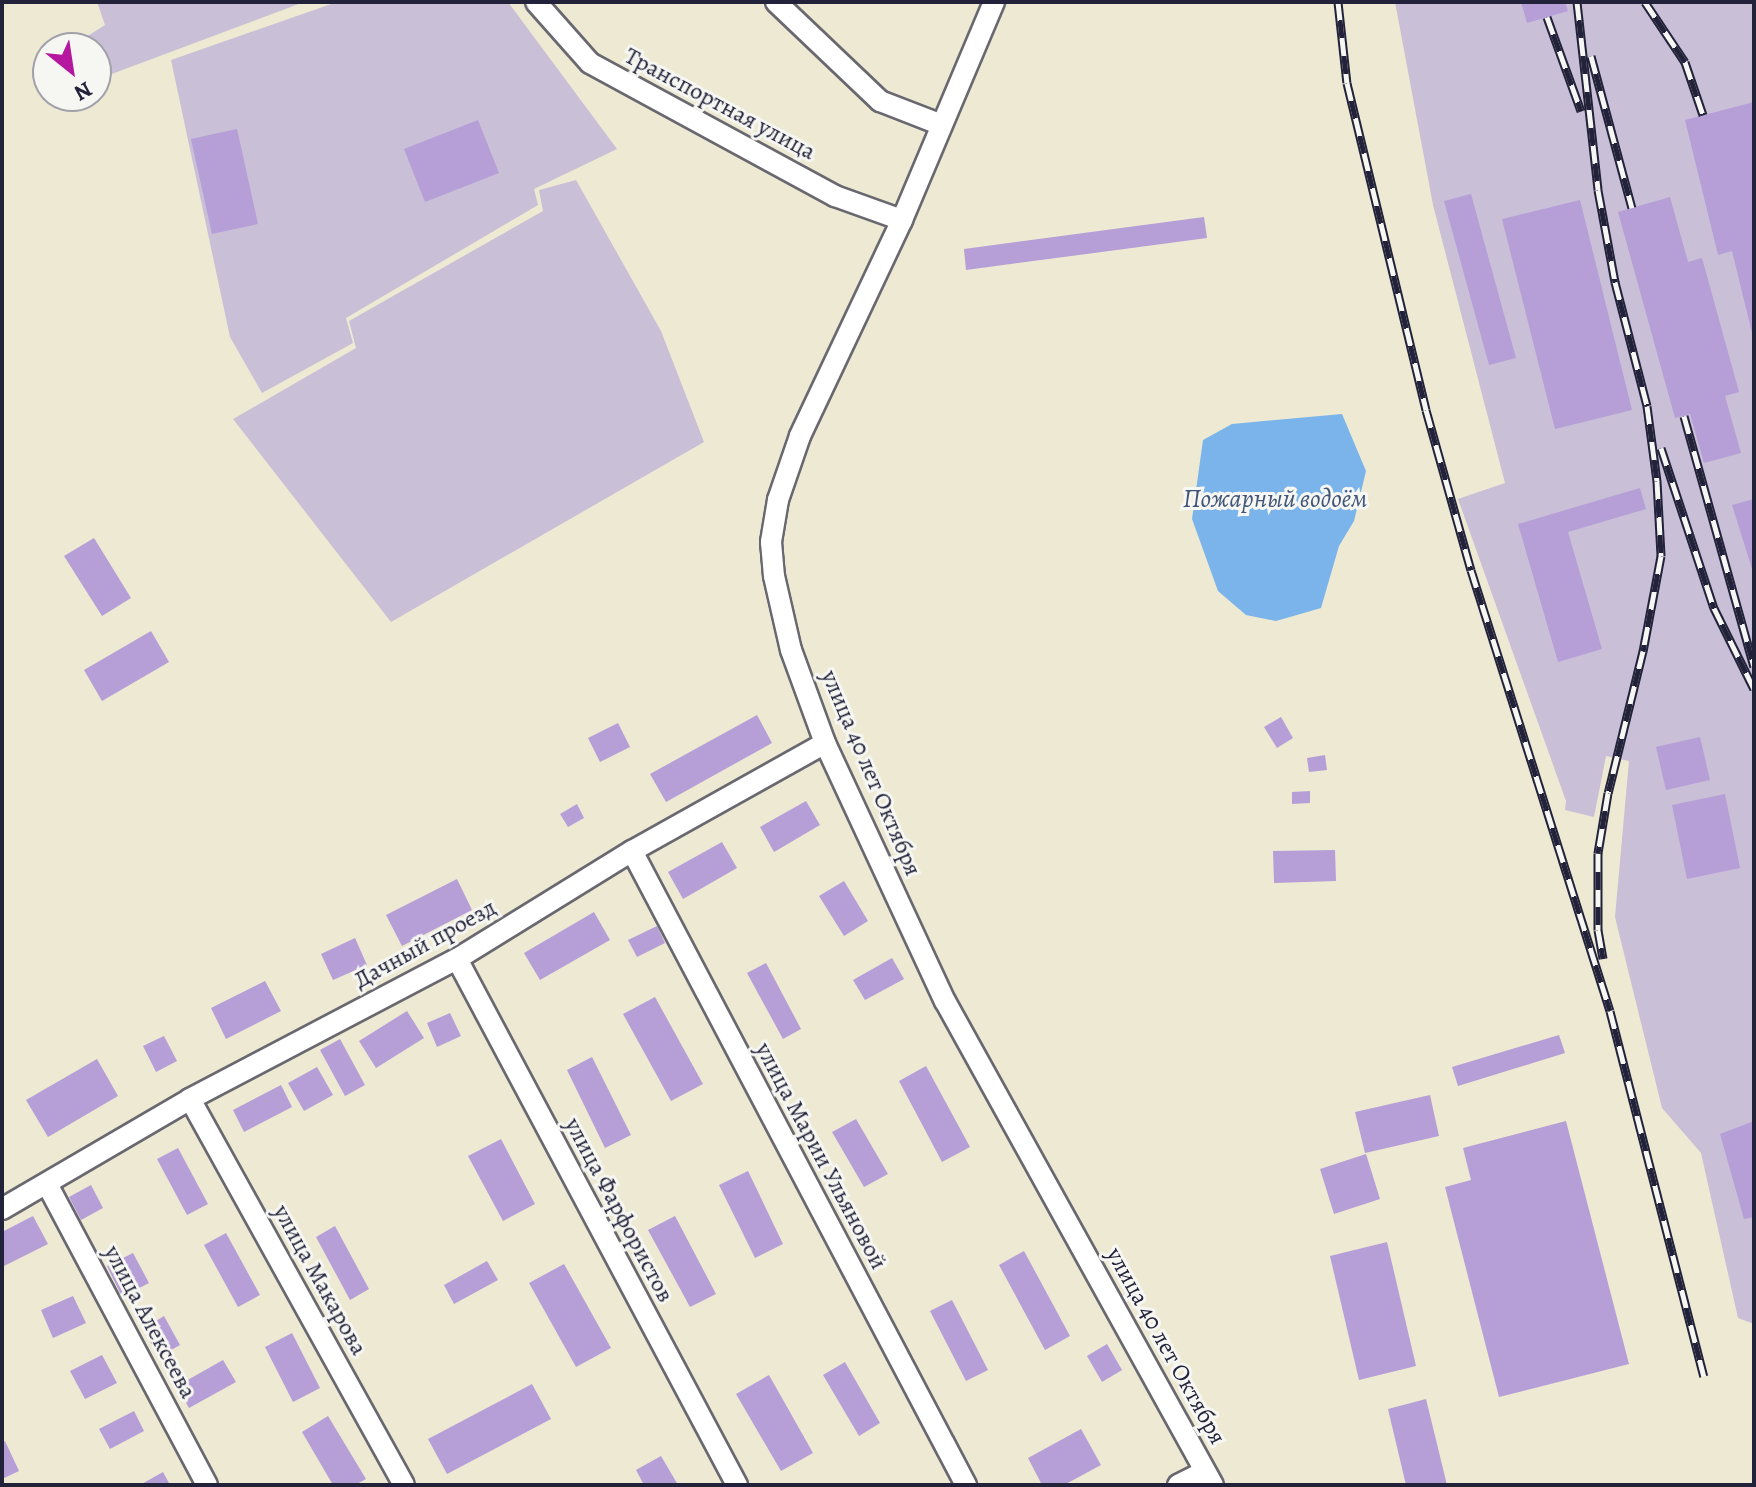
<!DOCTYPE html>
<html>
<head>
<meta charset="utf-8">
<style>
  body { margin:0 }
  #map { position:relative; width:1756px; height:1487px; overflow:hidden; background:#ede9d3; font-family:Alegreya,serif }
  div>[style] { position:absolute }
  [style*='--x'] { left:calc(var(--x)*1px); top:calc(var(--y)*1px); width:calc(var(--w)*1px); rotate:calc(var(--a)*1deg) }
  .industrial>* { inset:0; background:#c9bfd7 }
  .water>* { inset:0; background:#7ab4eb }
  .building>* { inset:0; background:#b69ed7 }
  .roads { filter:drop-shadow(2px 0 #696870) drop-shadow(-2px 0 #696870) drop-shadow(0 2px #696870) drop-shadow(0 -2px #696870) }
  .minor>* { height:20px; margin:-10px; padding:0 10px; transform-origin:10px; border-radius:10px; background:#fff }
  .rail>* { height:9px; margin-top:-4.5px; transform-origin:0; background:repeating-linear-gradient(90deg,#f6f6f2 0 18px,#22223b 0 36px); box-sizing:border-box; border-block:2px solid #22223b }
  span { translate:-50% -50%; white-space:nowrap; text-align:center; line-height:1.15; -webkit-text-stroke:6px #f6f6f2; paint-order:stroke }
  .street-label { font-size:24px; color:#22223b }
  .water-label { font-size:26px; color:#415579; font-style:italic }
  .frame { position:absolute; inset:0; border:4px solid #22223b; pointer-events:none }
  .north { position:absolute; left:32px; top:32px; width:80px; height:80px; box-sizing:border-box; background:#f6f6f2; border:2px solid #a1a1a9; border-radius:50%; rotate:150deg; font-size:22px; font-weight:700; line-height:32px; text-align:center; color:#22223b }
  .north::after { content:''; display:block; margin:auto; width:28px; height:36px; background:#b5179e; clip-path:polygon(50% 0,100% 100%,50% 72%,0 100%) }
</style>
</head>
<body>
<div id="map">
  <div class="industrial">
    <div style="clip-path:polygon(97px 2px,304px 2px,101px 78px,96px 64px,96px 48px,90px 48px,86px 37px,105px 25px)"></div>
    <div style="clip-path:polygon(337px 2px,508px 2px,617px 149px,534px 189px,538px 205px,346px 318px,353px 343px,262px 393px,230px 337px,171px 60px)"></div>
    <div style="clip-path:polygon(1395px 2px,1754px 2px,1754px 1324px,1738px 1318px,1701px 1153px,1662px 1108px,1615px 917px,1629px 761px,1606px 756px,1594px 817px,1565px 810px,1566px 801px,1458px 499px,1505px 483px,1433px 205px)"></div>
    <div style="clip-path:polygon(576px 180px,661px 331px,704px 442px,391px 622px,233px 419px,356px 348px,349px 321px,543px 211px,539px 190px)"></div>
  </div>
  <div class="water">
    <div style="clip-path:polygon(1342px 414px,1366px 471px,1354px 521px,1339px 546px,1321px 608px,1276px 621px,1246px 615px,1218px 591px,1192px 519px,1203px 440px,1232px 424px)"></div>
  </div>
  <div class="building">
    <div style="clip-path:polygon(1521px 2px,1565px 2px,1568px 11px,1527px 23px)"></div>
    <div style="clip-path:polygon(1754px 102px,1754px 337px,1753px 337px,1732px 251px,1718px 255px,1685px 120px)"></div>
    <div style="clip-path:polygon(478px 120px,499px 173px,425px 202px,404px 149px)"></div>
    <div style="clip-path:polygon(237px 129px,258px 224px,212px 234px,191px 139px)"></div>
    <div style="clip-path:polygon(1471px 194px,1516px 358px,1489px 365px,1444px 201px)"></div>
    <div style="clip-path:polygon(1670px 197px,1688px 262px,1702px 258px,1739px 392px,1725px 396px,1741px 453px,1704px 463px,1690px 414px,1675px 418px,1618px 212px)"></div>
    <div style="clip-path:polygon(1580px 200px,1632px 410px,1555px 429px,1502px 219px)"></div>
    <div style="clip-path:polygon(1204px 217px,1207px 238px,966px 270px,964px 249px)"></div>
    <div style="clip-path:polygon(1640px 488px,1646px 509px,1568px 532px,1602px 649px,1558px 662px,1518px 524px)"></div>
    <div style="clip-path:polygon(1754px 499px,1754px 572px,1753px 572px,1732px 505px)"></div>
    <div style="clip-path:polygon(94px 538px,131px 598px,102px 616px,64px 556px)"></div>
    <div style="clip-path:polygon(151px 631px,169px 662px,102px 701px,84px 670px)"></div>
    <div style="clip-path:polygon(757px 715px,772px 743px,666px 802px,650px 774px)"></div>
    <div style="clip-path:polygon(1281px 717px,1293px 738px,1277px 748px,1264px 727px)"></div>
    <div style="clip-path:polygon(618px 723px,630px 747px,600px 762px,588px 738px)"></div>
    <div style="clip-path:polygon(1700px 737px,1710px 780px,1666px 790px,1656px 747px)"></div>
    <div style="clip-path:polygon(1325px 755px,1327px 770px,1309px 772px,1307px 758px)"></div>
    <div style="clip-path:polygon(1310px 791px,1310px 803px,1292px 804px,1292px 792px)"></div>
    <div style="clip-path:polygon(1725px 794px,1740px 868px,1687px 879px,1672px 805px)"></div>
    <div style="clip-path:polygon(806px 801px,820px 825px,774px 852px,760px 827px)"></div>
    <div style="clip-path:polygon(577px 804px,584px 818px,568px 827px,560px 814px)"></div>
    <div style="clip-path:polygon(722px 842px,737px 868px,683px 899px,668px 872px)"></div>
    <div style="clip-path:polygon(1335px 850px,1336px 881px,1274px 883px,1273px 851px)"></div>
    <div style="clip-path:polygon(457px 879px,472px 910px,402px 946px,386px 915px)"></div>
    <div style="clip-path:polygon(844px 881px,868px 921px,844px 936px,819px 896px)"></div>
    <div style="clip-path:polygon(594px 912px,610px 940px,540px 980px,524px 953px)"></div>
    <div style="clip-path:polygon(657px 926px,665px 943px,637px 957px,628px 940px)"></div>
    <div style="clip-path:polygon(355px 938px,367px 965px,333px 980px,321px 954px)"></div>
    <div style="clip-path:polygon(892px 958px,904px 979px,865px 1000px,853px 980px)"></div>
    <div style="clip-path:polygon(766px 963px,801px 1029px,783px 1039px,747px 973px)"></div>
    <div style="clip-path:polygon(265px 981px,281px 1011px,226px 1039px,211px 1008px)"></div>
    <div style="clip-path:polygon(655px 997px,703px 1084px,671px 1101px,623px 1014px)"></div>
    <div style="clip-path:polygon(407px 1011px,424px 1038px,376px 1068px,359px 1041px)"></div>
    <div style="clip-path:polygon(450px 1013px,461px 1036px,437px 1047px,427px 1023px)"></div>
    <div style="clip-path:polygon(1559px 1035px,1565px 1053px,1458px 1086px,1452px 1067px)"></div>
    <div style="clip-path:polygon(164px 1036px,177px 1061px,156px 1072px,143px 1046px)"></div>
    <div style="clip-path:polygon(340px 1039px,365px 1085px,345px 1096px,320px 1050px)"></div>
    <div style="clip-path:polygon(592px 1057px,631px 1135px,605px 1148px,567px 1070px)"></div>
    <div style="clip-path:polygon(97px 1059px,118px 1096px,48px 1137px,26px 1100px)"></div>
    <div style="clip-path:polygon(926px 1066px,970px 1147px,942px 1162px,899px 1081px)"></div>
    <div style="clip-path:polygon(317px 1067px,333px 1095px,304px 1111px,288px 1083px)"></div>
    <div style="clip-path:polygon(281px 1085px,292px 1107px,244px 1132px,233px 1110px)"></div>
    <div style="clip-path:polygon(1430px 1095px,1439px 1136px,1365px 1153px,1355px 1112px)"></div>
    <div style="clip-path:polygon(856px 1119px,888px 1174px,864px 1187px,832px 1132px)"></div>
    <div style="clip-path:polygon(1566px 1121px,1629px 1364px,1499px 1397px,1445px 1187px,1471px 1180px,1463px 1148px)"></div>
    <div style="clip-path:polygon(1754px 1121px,1754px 1217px,1744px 1219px,1720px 1134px)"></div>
    <div style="clip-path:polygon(501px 1139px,535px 1204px,503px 1221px,468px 1156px)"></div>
    <div style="clip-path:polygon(178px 1148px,208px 1204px,187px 1215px,157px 1159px)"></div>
    <div style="clip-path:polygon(1366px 1154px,1380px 1199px,1334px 1214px,1320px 1169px)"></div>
    <div style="clip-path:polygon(748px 1171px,783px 1244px,755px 1258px,719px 1185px)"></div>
    <div style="clip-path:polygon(91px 1185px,103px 1208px,81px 1220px,69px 1197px)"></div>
    <div style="clip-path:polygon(33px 1216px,48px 1244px,2px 1267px,2px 1232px)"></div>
    <div style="clip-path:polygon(675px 1216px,716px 1294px,690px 1307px,648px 1230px)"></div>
    <div style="clip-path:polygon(335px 1226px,369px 1289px,350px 1300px,316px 1237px)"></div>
    <div style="clip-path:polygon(226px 1233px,260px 1295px,238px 1307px,204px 1245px)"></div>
    <div style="clip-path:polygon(1387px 1242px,1416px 1366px,1359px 1380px,1330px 1256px)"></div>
    <div style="clip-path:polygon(1024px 1251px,1070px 1336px,1045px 1350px,999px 1265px)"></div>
    <div style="clip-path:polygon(133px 1253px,149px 1283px,122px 1297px,107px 1266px)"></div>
    <div style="clip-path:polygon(487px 1261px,498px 1280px,454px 1304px,444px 1285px)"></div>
    <div style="clip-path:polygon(564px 1264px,611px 1348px,576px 1367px,529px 1283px)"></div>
    <div style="clip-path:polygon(73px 1296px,86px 1323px,53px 1338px,41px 1310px)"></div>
    <div style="clip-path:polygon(952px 1300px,988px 1370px,966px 1381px,930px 1311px)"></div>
    <div style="clip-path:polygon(164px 1316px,180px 1345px,159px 1357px,143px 1329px)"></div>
    <div style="clip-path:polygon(292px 1333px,320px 1388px,293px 1402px,265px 1347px)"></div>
    <div style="clip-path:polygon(1107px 1344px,1122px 1370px,1102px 1382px,1087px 1356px)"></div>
    <div style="clip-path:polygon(102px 1355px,117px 1383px,85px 1399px,70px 1371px)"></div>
    <div style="clip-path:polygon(223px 1360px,236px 1382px,189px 1408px,177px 1386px)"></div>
    <div style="clip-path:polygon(845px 1362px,880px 1423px,859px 1436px,823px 1375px)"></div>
    <div style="clip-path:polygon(769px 1375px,813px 1453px,781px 1471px,736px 1394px)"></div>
    <div style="clip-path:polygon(532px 1384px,551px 1419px,447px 1474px,428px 1439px)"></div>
    <div style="clip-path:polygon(1426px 1399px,1447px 1485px,1406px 1485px,1388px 1409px)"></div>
    <div style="clip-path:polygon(134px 1411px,144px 1431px,110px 1449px,99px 1429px)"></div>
    <div style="clip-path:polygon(328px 1416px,366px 1479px,355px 1485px,333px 1485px,302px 1432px)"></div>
    <div style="clip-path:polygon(1081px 1429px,1101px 1465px,1064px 1485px,1042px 1485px,1028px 1458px)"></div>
    <div style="clip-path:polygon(5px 1441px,19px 1471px,2px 1479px,2px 1443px)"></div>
    <div style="clip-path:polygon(661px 1456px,678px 1485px,644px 1485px,636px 1470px)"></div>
    <div style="clip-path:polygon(163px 1472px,170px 1485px,140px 1485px)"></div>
  </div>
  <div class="roads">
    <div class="minor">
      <div style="--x:536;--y:2;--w:81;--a:48.5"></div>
      <div style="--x:590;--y:63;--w:279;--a:28.5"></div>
      <div style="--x:835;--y:196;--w:71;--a:19.7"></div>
      <div style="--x:776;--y:2;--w:144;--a:43.6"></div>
      <div style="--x:880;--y:101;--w:66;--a:21.2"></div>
      <div style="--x:994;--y:2;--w:237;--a:112.9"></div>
      <div style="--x:902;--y:220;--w:239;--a:115.3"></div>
      <div style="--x:800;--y:436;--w:68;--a:109"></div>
      <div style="--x:778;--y:500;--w:43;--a:99.5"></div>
      <div style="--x:771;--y:542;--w:34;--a:85"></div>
      <div style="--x:774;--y:576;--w:76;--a:77.1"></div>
      <div style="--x:791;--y:650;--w:99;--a:69.9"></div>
      <div style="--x:825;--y:743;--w:285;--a:65.1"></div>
      <div style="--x:945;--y:1001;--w:553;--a:61.03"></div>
      <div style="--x:632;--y:851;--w:717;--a:62.22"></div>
      <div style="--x:457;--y:959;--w:596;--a:61.97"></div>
      <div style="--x:190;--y:1099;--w:441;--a:61"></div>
      <div style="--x:47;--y:1184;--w:341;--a:62"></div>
      <div style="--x:2;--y:1209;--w:218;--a:-30.3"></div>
      <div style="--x:190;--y:1099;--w:301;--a:-27.7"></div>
      <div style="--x:457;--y:959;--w:206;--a:-31.7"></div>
      <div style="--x:632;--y:851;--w:221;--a:-29.2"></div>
      <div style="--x:1178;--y:1485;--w:30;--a:-27"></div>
    </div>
  </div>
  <div class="rail">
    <div style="--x:1338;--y:2;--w:81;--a:83.7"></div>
    <div style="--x:1347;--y:83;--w:336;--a:76.4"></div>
    <div style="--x:1426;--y:410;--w:166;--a:74.3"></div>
    <div style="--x:1471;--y:570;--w:462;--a:72.5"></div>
    <div style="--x:1610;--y:1011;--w:377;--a:75.6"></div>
    <div style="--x:1577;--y:2;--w:189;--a:83.6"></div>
    <div style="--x:1598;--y:190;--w:94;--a:79.5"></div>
    <div style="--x:1615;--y:282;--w:128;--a:75.5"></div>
    <div style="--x:1647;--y:406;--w:76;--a:82.4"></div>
    <div style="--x:1657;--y:481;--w:75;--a:86.9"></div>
    <div style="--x:1661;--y:556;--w:97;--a:100.7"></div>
    <div style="--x:1643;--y:651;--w:146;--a:103.8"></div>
    <div style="--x:1608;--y:793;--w:61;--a:99.5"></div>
    <div style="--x:1598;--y:853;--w:77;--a:90"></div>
    <div style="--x:1598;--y:930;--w:29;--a:80"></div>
    <div style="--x:1645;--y:2;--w:72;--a:56.3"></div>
    <div style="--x:1685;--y:62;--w:56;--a:71.2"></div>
    <div style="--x:1547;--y:17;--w:100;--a:70.1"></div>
    <div style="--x:1591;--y:56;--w:157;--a:74.9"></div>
    <div style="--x:1684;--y:416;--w:260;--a:74.4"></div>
    <div style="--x:1661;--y:448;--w:169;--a:71.7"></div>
    <div style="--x:1714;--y:608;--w:90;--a:63.7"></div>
  </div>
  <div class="street-label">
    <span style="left:720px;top:104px;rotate:28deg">Транспортная улица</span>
    <span style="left:871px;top:773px;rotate:67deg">улица 40 лет Октября</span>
    <span style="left:425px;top:944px;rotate:-29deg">Дачный проезд</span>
    <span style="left:821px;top:1156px;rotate:62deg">улица Марии Ульяновой</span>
    <span style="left:619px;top:1210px;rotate:62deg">улица Фарфористов</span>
    <span style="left:320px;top:1280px;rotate:61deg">улица Макарова</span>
    <span style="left:150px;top:1322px;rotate:62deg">улица Алексеева</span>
    <span style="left:1166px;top:1346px;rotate:61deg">улица 40 лет Октября</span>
  </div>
  <div class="water-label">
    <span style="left:1275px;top:499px">Пожарный водоём</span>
  </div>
  <div class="frame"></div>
  <div class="north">N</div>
</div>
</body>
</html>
